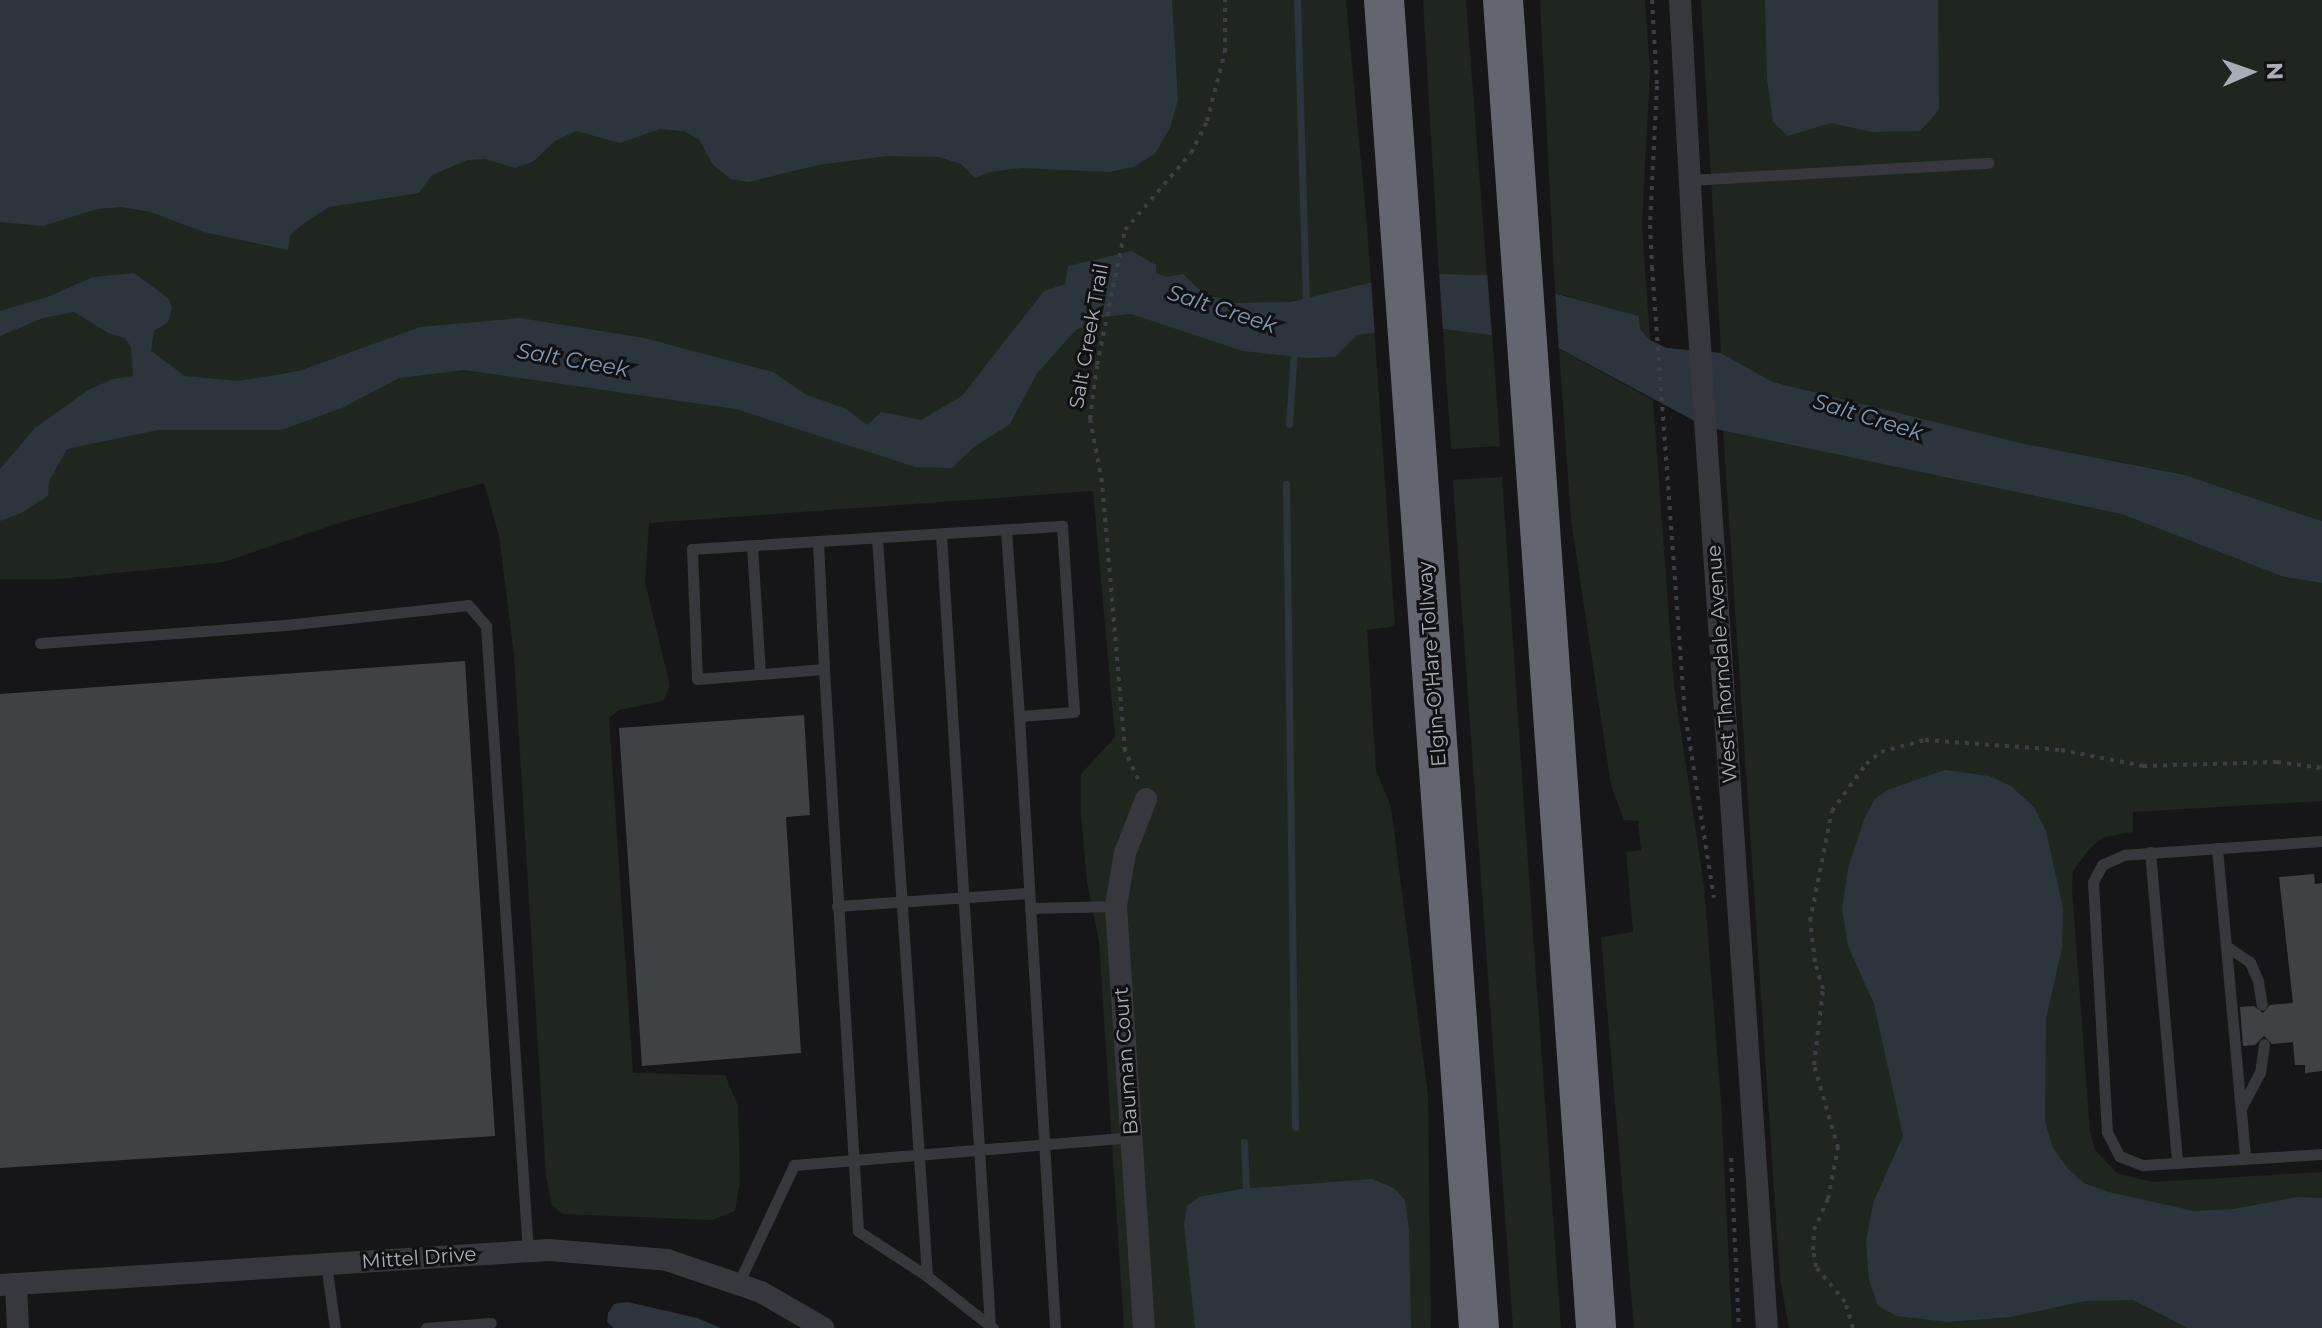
<!DOCTYPE html>
<html>
<head>
<meta charset="utf-8">
<style>
  body { margin:0 }
  #map { position:relative; width:2322px; height:1328px; overflow:hidden; background:#161618; font-family:Montserrat,sans-serif }
  div>[style] { position:absolute }
  [style*='--x'] { left:calc(var(--x)*1px); top:calc(var(--y)*1px); width:calc(var(--w)*1px); rotate:calc(var(--a)*1deg) }
  .green>* { inset:0; background:#1e261f }
  .water>* { inset:0; background:#2c353c }
  .pier>* { inset:0; background:#161618 }
  .stream>* { height:7px; margin:-3.5px; padding:0 3.5px; transform-origin:3.5px; border-radius:3.5px; background:#2c353c }
  .building>* { inset:0; background:#404145 }
  .path>* { height:4px; margin-top:-2px; transform-origin:0; background:repeating-linear-gradient(90deg,#3d3f44 0 4px,transparent 0 10px) }
  .service>* { height:11px; margin:-5.5px; padding:0 5.5px; transform-origin:5.5px; border-radius:5.5px; background:#37383d }
  .minor>* { height:22px; margin:-11px; padding:0 11px; transform-origin:11px; border-radius:11px; background:#37383d }
  .motorway>* { height:40px; margin:-20px; padding:0 20px; transform-origin:20px; border-radius:20px; background:#63666e }
  span { translate:-50% -50%; white-space:nowrap; text-align:center; line-height:1.15; -webkit-text-stroke:6px #111113; paint-order:stroke }
  .street-label { font-size:20px; color:#a8adb8 }
  .water-label { font-size:22px; color:#7f9bb3; font-style:italic }
  .north { position:absolute; left:2210px; top:32px; width:80px; height:80px; -webkit-text-stroke:6px #111113; paint-order:stroke; rotate:88deg; font-size:22px; font-weight:700; line-height:32px; text-align:center; color:#a8adb8 }
  .north::after { content:''; display:block; margin:auto; width:28px; height:36px; background:#a8adb8; clip-path:polygon(50% 0,100% 100%,50% 72%,0 100%) }
</style>
</head>
<body>
<div id="map">
  <div class="green">
    <div style="clip-path:polygon(0 0,1346px 0,1367px 225px,1395px 626px,1367px 630px,1376px 770px,1391px 807px,1428px 1095px,1431px 1328px,1124px 1328px,1099px 941px,1087px 882px,1081px 815px,1081px 774px,1115px 737px,1093px 491px,649px 523px,645px 582px,670px 686px,663px 701px,619px 710px,609px 718px,633px 1073px,725px 1075px,738px 1106px,740px 1181px,735px 1211px,712px 1220px,562px 1214px,552px 1205px,546px 1177px,514px 656px,499px 536px,484px 483px,345px 521px,224px 562px,59px 579px,0 579px)"></div>
    <div style="clip-path:polygon(1423px 0,1466px 0,1487px 275px,1439px 274px)"></div>
    <div style="clip-path:polygon(1540px 0,1645px 0,1650px 70px,1642px 224px,1650px 340px,1640px 329px,1639px 316px,1555px 293px)"></div>
    <div style="clip-path:polygon(1701px 0,2322px 0,2322px 521px,2185px 475px,2025px 444px,1773px 382px,1721px 353px)"></div>
    <div style="clip-path:polygon(1443px 329px,1492px 332px,1500px 446px,1451px 449px)"></div>
    <div style="clip-path:polygon(1559px 349px,1653px 400px,1674px 686px,1704px 886px,1721px 1101px,1732px 1328px,1634px 1328px,1601px 937px,1633px 932px,1626px 852px,1641px 850px,1638px 821px,1624px 820px,1611px 785px,1571px 520px)"></div>
    <div style="clip-path:polygon(1723px 430px,2121px 514px,2284px 577px,2322px 583px,2322px 801px,2133px 812px,2133px 832px,2104px 837px,2090px 848px,2073px 871px,2072px 889px,2090px 1132px,2095px 1150px,2117px 1173px,2152px 1182px,2322px 1172px,2322px 1328px,1789px 1328px,1780px 1278px)"></div>
    <div style="clip-path:polygon(1502px 477px,1524px 806px,1561px 1328px,1513px 1328px,1456px 527px,1453px 480px)"></div>
  </div>
  <div class="water">
    <div style="clip-path:polygon(0 0,1172px 0,1178px 100px,1170px 128px,1155px 154px,1133px 167px,1109px 172px,1021px 168px,990px 172px,975px 178px,961px 164px,939px 157px,887px 156px,818px 165px,749px 182px,731px 179px,713px 165px,699px 139px,683px 131px,660px 129px,620px 143px,576px 131px,555px 141px,534px 161px,515px 168px,485px 159px,468px 160px,432px 175px,419px 193px,329px 207px,300px 226px,290px 236px,288px 250px,204px 232px,150px 212px,122px 207px,97px 209px,43px 226px,0 222px)"></div>
    <div style="clip-path:polygon(1765px 0,1938px 0,1939px 110px,1920px 131px,1872px 132px,1831px 123px,1788px 136px,1773px 122px,1767px 79px)"></div>
    <div style="clip-path:polygon(1132px 251px,1156px 265px,1156px 273px,1167px 277px,1183px 274px,1204px 294px,1236px 303px,1291px 302px,1390px 278px,1439px 274px,1487px 275px,1639px 316px,1640px 329px,1650px 340px,1667px 348px,1721px 353px,1773px 382px,2025px 444px,2185px 475px,2322px 521px,2322px 583px,2284px 577px,2121px 514px,1706px 427px,1547px 342px,1443px 329px,1374px 333px,1357px 335px,1335px 357px,1307px 358px,1243px 351px,1131px 314px,1104px 317px,1076px 330px,1037px 373px,1010px 424px,974px 447px,952px 468px,915px 467px,736px 409px,464px 370px,399px 378px,342px 408px,281px 430px,158px 430px,67px 449px,49px 481px,48px 496px,21px 513px,0 521px,0 469px,35px 428px,88px 390px,113px 379px,133px 376px,131px 347px,125px 338px,108px 333px,74px 312px,43px 318px,0 336px,0 311px,50px 296px,93px 277px,134px 273px,168px 298px,172px 308px,168px 322px,154px 331px,151px 351px,185px 376px,238px 381px,299px 371px,420px 327px,520px 318px,644px 338px,773px 372px,805px 394px,846px 409px,867px 425px,881px 412px,921px 420px,962px 396px,1044px 291px,1065px 284px,1068px 266px)"></div>
    <div style="clip-path:polygon(1945px 770px,1989px 776px,2011px 786px,2034px 807px,2046px 831px,2063px 908px,2062px 948px,2046px 1019px,2045px 1122px,2053px 1148px,2068px 1169px,2084px 1183px,2109px 1192px,2194px 1211px,2233px 1209px,2299px 1197px,2322px 1198px,2322px 1328px,2188px 1328px,2133px 1300px,2085px 1301px,2011px 1317px,1947px 1322px,1897px 1316px,1878px 1306px,1869px 1280px,1866px 1241px,1873px 1203px,1903px 1136px,1874px 1004px,1848px 946px,1842px 909px,1848px 869px,1864px 819px,1875px 799px,1887px 790px)"></div>
    <div style="clip-path:polygon(1372px 1179px,1394px 1188px,1405px 1200px,1409px 1229px,1411px 1328px,1195px 1328px,1184px 1224px,1187px 1206px,1199px 1197px,1240px 1189px)"></div>
    <div style="clip-path:polygon(628px 1302px,697px 1318px,721px 1328px,614px 1328px,607px 1322px,608px 1313px,614px 1304px)"></div>
  </div>
  <div class="pier">
    <div style="clip-path:polygon(1439px 270px,1443px 333px,1375px 337px,1371px 280px,1389px 274px)"></div>
    <div style="clip-path:polygon(1487px 271px,1555px 289px,1559px 353px,1546px 346px,1492px 336px)"></div>
  </div>
  <div class="stream">
    <div style="--x:1297;--y:0;--w:306;--a:88.3"></div>
    <div style="--x:1289;--y:424;--w:74;--a:-86.1"></div>
    <div style="--x:1286;--y:484;--w:643;--a:89.2"></div>
    <div style="--x:1244;--y:1142;--w:47;--a:87.6"></div>
  </div>
  <div class="building">
    <div style="clip-path:polygon(465px 661px,495px 1136px,0 1168px,0 694px)"></div>
    <div style="clip-path:polygon(804px 715px,810px 815px,786px 817px,801px 1053px,642px 1066px,619px 728px)"></div>
    <div style="clip-path:polygon(2314px 874px,2315px 884px,2322px 883px,2322px 1071px,2305px 1073px,2305px 1065px,2295px 1065px,2293px 1042px,2272px 1044px,2264px 1036px,2255px 1045px,2243px 1046px,2240px 1007px,2254px 1006px,2263px 1013px,2270px 1005px,2293px 1003px,2279px 877px)"></div>
  </div>
  <div class="path">
    <div style="--x:1652;--y:0;--w:86;--a:86.7"></div>
    <div style="--x:1657;--y:86;--w:139;--a:92.9"></div>
    <div style="--x:1650;--y:225;--w:42;--a:87.3"></div>
    <div style="--x:1652;--y:267;--w:441;--a:85.8"></div>
    <div style="--x:1684;--y:707;--w:193;--a:81.1"></div>
    <div style="--x:1138;--y:779;--w:31;--a:-115"></div>
    <div style="--x:1125;--y:751;--w:270;--a:-94.9"></div>
    <div style="--x:1102;--y:482;--w:64;--a:-100.8"></div>
    <div style="--x:1090;--y:419;--w:54;--a:-82.6"></div>
    <div style="--x:1097;--y:365;--w:138;--a:-78.3"></div>
    <div style="--x:1125;--y:230;--w:101;--a:-49.4"></div>
    <div style="--x:1191;--y:153;--w:36;--a:-63"></div>
    <div style="--x:1207;--y:121;--w:71;--a:-75.4"></div>
    <div style="--x:1225;--y:52;--w:52;--a:-90"></div>
    <div style="--x:1731;--y:1158;--w:170;--a:87.3"></div>
    <div style="--x:1853;--y:1328;--w:27;--a:-107"></div>
    <div style="--x:1845;--y:1302;--w:45;--a:-129.6"></div>
    <div style="--x:1816;--y:1267;--w:17;--a:-100"></div>
    <div style="--x:1813;--y:1250;--w:20;--a:-87"></div>
    <div style="--x:1814;--y:1230;--w:34;--a:-66"></div>
    <div style="--x:1828;--y:1199;--w:52;--a:-78.9"></div>
    <div style="--x:1838;--y:1148;--w:86;--a:-106.1"></div>
    <div style="--x:1814;--y:1065;--w:77;--a:-83.2"></div>
    <div style="--x:1823;--y:989;--w:28;--a:-107"></div>
    <div style="--x:1815;--y:962;--w:41;--a:-97"></div>
    <div style="--x:1810;--y:921;--w:112;--a:-78.7"></div>
    <div style="--x:1832;--y:811;--w:58;--a:-54.1"></div>
    <div style="--x:1866;--y:764;--w:19;--a:-39"></div>
    <div style="--x:1881;--y:752;--w:46;--a:-15.3"></div>
    <div style="--x:1925;--y:740;--w:136;--a:4.2"></div>
    <div style="--x:2061;--y:750;--w:84;--a:11"></div>
    <div style="--x:2143;--y:766;--w:134;--a:-1.7"></div>
    <div style="--x:2277;--y:762;--w:45;--a:7.6"></div>
  </div>
  <div class="service">
    <div style="--x:1690;--y:180;--w:299;--a:-3.3"></div>
    <div style="--x:1006;--y:530;--w:186;--a:86"></div>
    <div style="--x:941;--y:534;--w:794;--a:86.46"></div>
    <div style="--x:877;--y:538;--w:740;--a:86.12"></div>
    <div style="--x:818;--y:541;--w:128;--a:87.3"></div>
    <div style="--x:752;--y:546;--w:128;--a:86.4"></div>
    <div style="--x:40;--y:643;--w:246;--a:-4.2"></div>
    <div style="--x:285;--y:625;--w:184;--a:-6.2"></div>
    <div style="--x:468;--y:605;--w:28;--a:49"></div>
    <div style="--x:486;--y:626;--w:626;--a:86.16"></div>
    <div style="--x:2322;--y:841;--w:198;--a:176"></div>
    <div style="--x:2124;--y:855;--w:24;--a:156"></div>
    <div style="--x:2102;--y:865;--w:19;--a:118"></div>
    <div style="--x:2093;--y:882;--w:250;--a:86.8"></div>
    <div style="--x:2107;--y:1132;--w:27;--a:63"></div>
    <div style="--x:2119;--y:1156;--w:26;--a:21"></div>
    <div style="--x:2143;--y:1165;--w:179;--a:-3.5"></div>
    <div style="--x:2217;--y:848;--w:311;--a:84.8"></div>
    <div style="--x:2150;--y:852;--w:312;--a:85"></div>
    <div style="--x:837;--y:906;--w:192;--a:-3.9"></div>
    <div style="--x:1030;--y:908;--w:86;--a:-1.3"></div>
    <div style="--x:2226;--y:946;--w:29;--a:34"></div>
    <div style="--x:2250;--y:962;--w:21;--a:67"></div>
    <div style="--x:2258;--y:981;--w:24;--a:81"></div>
    <div style="--x:2241;--y:1108;--w:40;--a:-62"></div>
    <div style="--x:2260;--y:1073;--w:29;--a:-82"></div>
    <div style="--x:326;--y:1264;--w:65;--a:82"></div>
    <div style="--x:738;--y:1284;--w:132;--a:-64.8"></div>
    <div style="--x:794;--y:1165;--w:338;--a:-4.7"></div>
    <div style="--x:426;--y:1328;--w:65;--a:-4.4"></div>
    <div style="--x:993;--y:1328;--w:84;--a:-141.8"></div>
    <div style="--x:927;--y:1276;--w:82;--a:-146.9"></div>
    <div style="--x:858;--y:1231;--w:563;--a:-93.46"></div>
    <div style="--x:824;--y:669;--w:127;--a:175.5"></div>
    <div style="--x:697;--y:679;--w:130;--a:-92.2"></div>
    <div style="--x:692;--y:549;--w:371;--a:-3.6"></div>
    <div style="--x:1062;--y:526;--w:186;--a:86.3"></div>
    <div style="--x:1074;--y:712;--w:55;--a:175.8"></div>
    <div style="--x:1019;--y:716;--w:613;--a:86.63"></div>
  </div>
  <div class="minor">
    <div style="--x:1680;--y:0;--w:273;--a:86.9"></div>
    <div style="--x:1695;--y:273;--w:1057;--a:86.1"></div>
    <div style="--x:16;--y:1284;--w:44;--a:87.4"></div>
    <div style="--x:0;--y:1285;--w:550;--a:-3.65"></div>
    <div style="--x:549;--y:1250;--w:118;--a:4.8"></div>
    <div style="--x:667;--y:1260;--w:99;--a:18.8"></div>
    <div style="--x:761;--y:1292;--w:72;--a:30.1"></div>
    <div style="--x:1144;--y:1328;--w:423;--a:-93.8"></div>
    <div style="--x:1116;--y:906;--w:54;--a:-80.4"></div>
    <div style="--x:1125;--y:853;--w:58;--a:-68.7"></div>
  </div>
  <div class="motorway">
    <div style="--x:1384;--y:0;--w:1331;--a:85.91"></div>
    <div style="--x:1503;--y:0;--w:1331;--a:85.99"></div>
  </div>
  <div class="street-label">
    <span style="left:1089px;top:336px;rotate:-80deg">Salt Creek Trail</span>
    <span style="left:1432px;top:664px;rotate:-94deg">Elgin-O'Hare Tollway</span>
    <span style="left:1722px;top:664px;rotate:-94deg">West Thorndale Avenue</span>
    <span style="left:1126px;top:1061px;rotate:-94deg">Bauman Court</span>
    <span style="left:419px;top:1258px;rotate:-4deg">Mittel Drive</span>
  </div>
  <div class="water-label">
    <span style="left:1222px;top:309px;rotate:18deg">Salt Creek</span>
    <span style="left:573px;top:360px;rotate:10deg">Salt Creek</span>
    <span style="left:1868px;top:417px;rotate:17deg">Salt Creek</span>
  </div>
  <div class="north">N</div>
</div>
</body>
</html>
